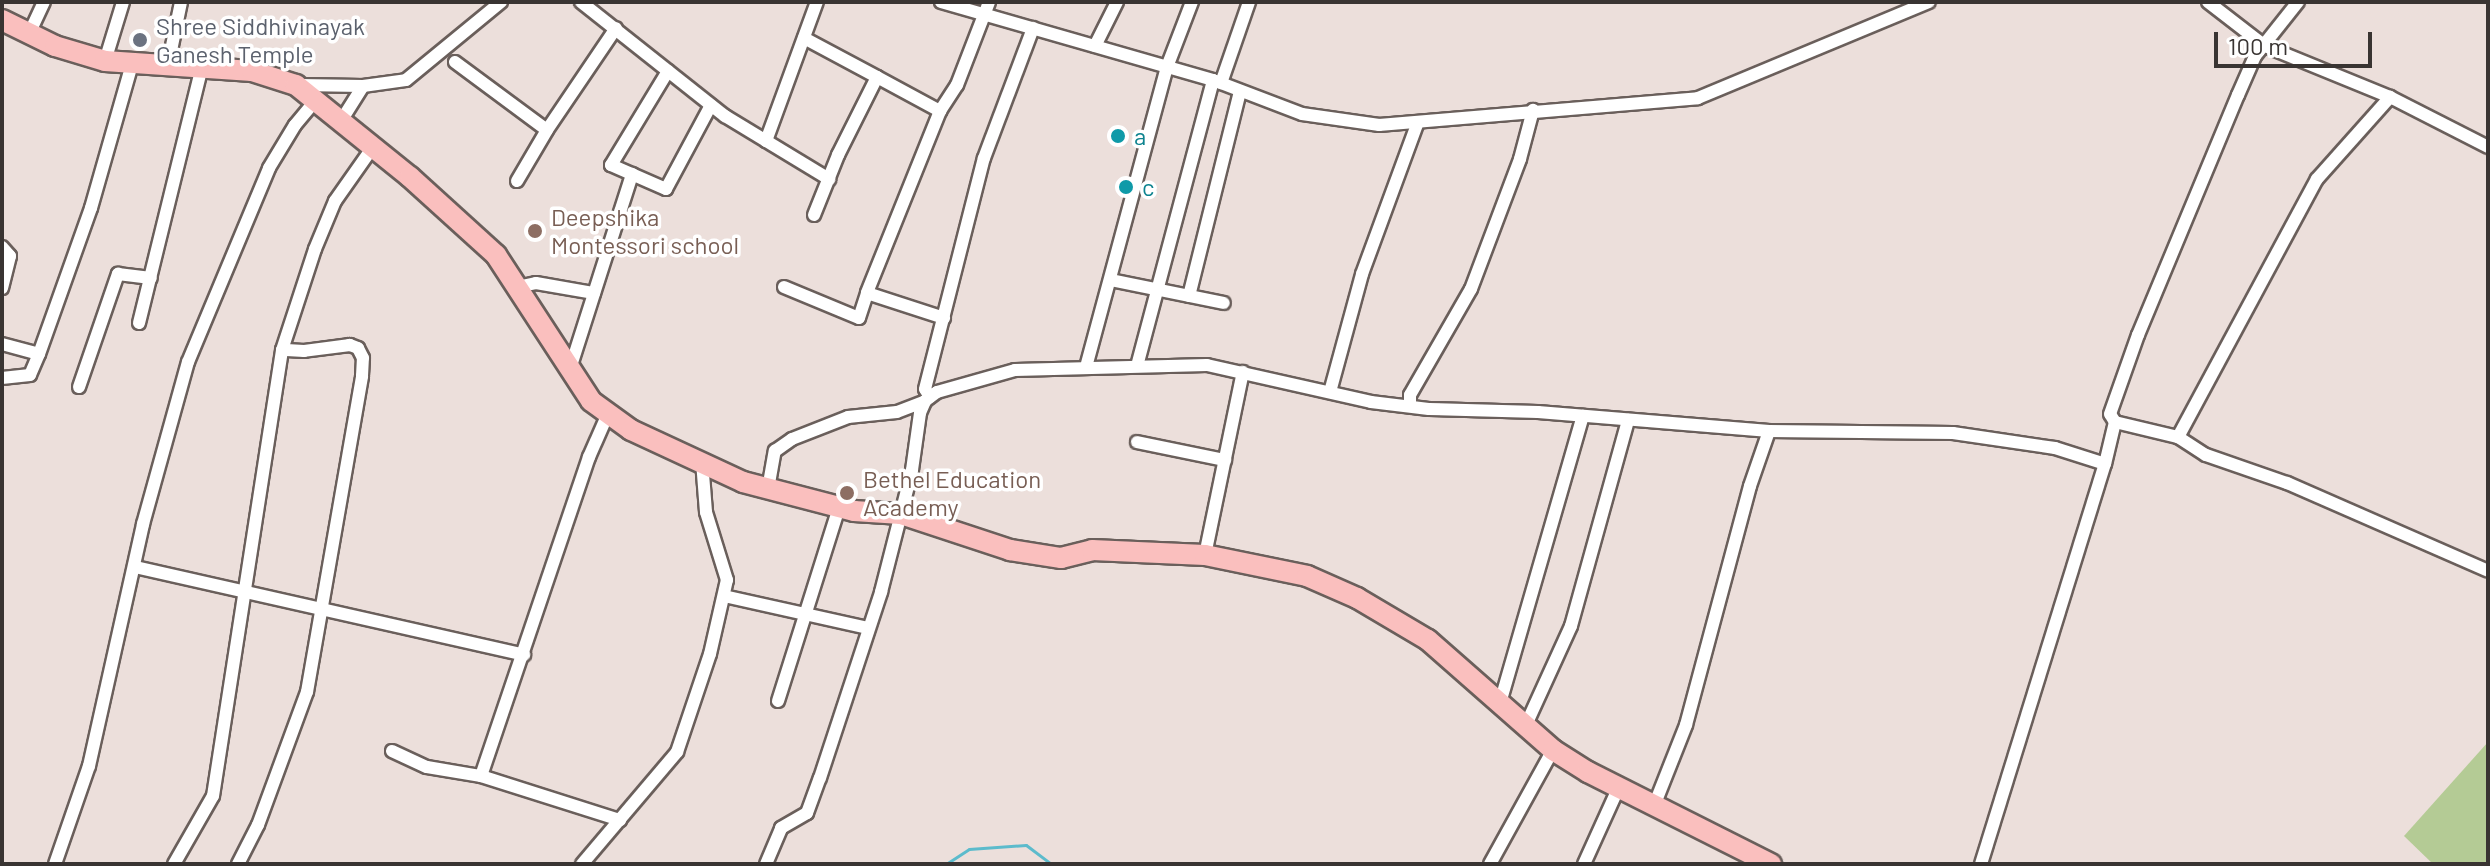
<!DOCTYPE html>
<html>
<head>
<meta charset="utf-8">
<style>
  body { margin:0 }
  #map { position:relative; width:2490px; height:866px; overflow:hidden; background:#ecdfdb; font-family:Barlow,sans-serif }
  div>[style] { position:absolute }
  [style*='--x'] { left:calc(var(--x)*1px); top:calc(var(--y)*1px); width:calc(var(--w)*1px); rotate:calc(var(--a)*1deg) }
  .green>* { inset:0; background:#b4cb95 }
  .stream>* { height:3px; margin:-1.5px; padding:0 1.5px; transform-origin:1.5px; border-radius:1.5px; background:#5cbbcc }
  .roads { filter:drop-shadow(2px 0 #6a5f5b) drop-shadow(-2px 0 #6a5f5b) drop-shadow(0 2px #6a5f5b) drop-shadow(0 -2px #6a5f5b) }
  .minor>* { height:12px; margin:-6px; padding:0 6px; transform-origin:6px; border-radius:6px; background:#fff }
  .primary>* { height:20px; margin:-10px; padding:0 10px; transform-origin:10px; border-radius:10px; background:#fabfbe }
  .dots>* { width:22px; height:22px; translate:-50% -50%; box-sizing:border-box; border:4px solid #fff; border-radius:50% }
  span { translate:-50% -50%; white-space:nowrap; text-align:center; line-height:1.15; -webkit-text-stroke:7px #fff; paint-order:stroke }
  .worship-label { font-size:24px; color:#5b616d }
  .left { translate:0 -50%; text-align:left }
  .culture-label { font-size:24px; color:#0d838f }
  .education-label { font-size:24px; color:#785e54 }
  .frame { position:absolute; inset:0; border:4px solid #393432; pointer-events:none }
  .scale { position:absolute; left:2214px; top:32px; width:158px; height:36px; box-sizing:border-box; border:4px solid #393432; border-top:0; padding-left:10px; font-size:24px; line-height:28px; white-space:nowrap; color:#393432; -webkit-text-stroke:6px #fff; paint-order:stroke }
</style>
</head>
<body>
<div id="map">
  <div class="green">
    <div style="clip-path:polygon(2488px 742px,2488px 864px,2433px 864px,2404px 836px)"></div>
  </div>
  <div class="stream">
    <div style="--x:946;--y:864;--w:27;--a:-33"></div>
    <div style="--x:969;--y:849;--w:57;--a:-4"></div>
    <div style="--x:1026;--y:845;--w:31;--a:37"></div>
  </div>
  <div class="roads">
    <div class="minor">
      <div style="--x:581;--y:2;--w:184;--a:38.4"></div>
      <div style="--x:725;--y:116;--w:122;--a:31.2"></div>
      <div style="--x:941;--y:2;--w:283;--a:16"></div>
      <div style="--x:1213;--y:80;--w:95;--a:20.9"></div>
      <div style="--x:1302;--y:114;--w:78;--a:8.1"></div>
      <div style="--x:1379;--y:125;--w:320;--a:-4.8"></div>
      <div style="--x:1698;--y:98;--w:250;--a:-22.6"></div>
      <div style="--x:2208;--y:2;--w:72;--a:37.7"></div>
      <div style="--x:2265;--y:46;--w:135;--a:22.2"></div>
      <div style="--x:2390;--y:97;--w:110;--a:27"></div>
      <div style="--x:29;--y:34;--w:35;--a:-65"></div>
      <div style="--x:804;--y:38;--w:83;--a:28.1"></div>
      <div style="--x:1095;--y:46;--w:49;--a:-63.4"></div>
      <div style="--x:105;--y:61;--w:62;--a:-73"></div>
      <div style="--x:455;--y:62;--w:114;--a:36.5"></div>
      <div style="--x:547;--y:130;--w:123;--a:-55.9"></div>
      <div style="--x:168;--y:65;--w:64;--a:-78.3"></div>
      <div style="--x:668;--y:71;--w:110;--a:121.2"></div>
      <div style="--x:611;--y:165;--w:60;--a:23.6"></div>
      <div style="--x:666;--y:189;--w:95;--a:-61.8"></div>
      <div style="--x:1221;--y:83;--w:86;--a:-70.9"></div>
      <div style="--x:299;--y:85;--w:64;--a:0.9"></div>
      <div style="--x:363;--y:86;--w:43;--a:-7.9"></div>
      <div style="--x:406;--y:80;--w:123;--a:-39.4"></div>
      <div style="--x:940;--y:111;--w:31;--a:-57"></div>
      <div style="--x:957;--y:85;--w:89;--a:-68.9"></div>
      <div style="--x:341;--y:121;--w:41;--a:-57.8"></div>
      <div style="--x:766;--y:141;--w:148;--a:-69.9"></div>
      <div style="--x:517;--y:181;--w:59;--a:-59.5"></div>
      <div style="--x:814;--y:215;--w:65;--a:-68.2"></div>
      <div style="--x:838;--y:155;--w:87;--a:-63.4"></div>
      <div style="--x:877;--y:77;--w:72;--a:28.4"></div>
      <div style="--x:940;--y:111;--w:196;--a:111.9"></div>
      <div style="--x:867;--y:293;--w:81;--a:18"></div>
      <div style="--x:2;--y:247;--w:12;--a:48"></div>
      <div style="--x:10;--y:256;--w:33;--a:104"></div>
      <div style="--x:1111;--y:280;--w:115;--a:11.5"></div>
      <div style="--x:517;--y:287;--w:19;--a:-12"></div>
      <div style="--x:536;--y:283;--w:59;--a:9.8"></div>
      <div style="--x:784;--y:287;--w:81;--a:22.5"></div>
      <div style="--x:859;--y:318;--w:26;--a:-72"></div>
      <div style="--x:1189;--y:296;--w:210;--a:-76"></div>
      <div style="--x:139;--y:323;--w:264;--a:-76.2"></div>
      <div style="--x:2;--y:344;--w:38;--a:15"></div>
      <div style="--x:39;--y:354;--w:155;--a:-70.4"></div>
      <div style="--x:91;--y:208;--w:150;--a:-74.1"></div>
      <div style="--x:1137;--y:366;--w:296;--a:-75.1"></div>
      <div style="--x:1086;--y:367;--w:311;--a:-74.9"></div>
      <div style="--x:1167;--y:67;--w:70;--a:-69"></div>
      <div style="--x:569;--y:372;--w:208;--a:-72.3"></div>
      <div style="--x:2;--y:378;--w:28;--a:-6"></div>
      <div style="--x:30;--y:375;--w:23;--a:-67"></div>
      <div style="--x:79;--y:387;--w:120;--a:-71"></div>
      <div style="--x:118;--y:274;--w:33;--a:7"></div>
      <div style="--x:1330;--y:392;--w:122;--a:-74.8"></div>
      <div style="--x:1362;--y:274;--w:162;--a:-69.8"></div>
      <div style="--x:930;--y:397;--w:9;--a:-122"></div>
      <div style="--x:925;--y:389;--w:238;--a:-75.7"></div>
      <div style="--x:984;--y:158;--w:139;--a:-69.3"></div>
      <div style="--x:1410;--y:406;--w:11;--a:-90"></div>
      <div style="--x:1410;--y:395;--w:122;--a:-60.1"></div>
      <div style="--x:1471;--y:289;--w:139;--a:-69.3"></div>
      <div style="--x:1520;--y:159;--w:51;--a:-75.1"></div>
      <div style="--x:2115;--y:422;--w:9;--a:-122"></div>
      <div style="--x:2110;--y:414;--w:84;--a:-70.5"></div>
      <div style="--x:2138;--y:335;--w:260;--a:-67.4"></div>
      <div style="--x:2238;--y:95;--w:43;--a:-66.4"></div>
      <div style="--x:2255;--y:56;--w:69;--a:-51.5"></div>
      <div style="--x:2178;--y:437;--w:33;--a:33"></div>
      <div style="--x:2206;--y:455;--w:86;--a:19.1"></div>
      <div style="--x:2287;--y:483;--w:219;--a:23.6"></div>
      <div style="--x:1137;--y:442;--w:90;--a:11.6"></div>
      <div style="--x:768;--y:489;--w:39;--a:-80"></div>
      <div style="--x:775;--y:451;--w:21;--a:-35"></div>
      <div style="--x:792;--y:439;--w:60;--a:-21.4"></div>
      <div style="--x:848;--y:417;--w:49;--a:-5.8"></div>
      <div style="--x:897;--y:412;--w:30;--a:-21"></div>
      <div style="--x:1205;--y:555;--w:187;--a:-78.3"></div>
      <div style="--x:135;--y:567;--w:399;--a:12.7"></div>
      <div style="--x:724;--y:596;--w:148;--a:12.5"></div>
      <div style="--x:778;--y:701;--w:203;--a:-72.5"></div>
      <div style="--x:1500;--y:703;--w:299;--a:-73.9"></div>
      <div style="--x:1525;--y:727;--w:111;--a:-65.5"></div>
      <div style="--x:1571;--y:626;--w:214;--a:-74.5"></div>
      <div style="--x:392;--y:751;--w:38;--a:25"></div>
      <div style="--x:427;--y:767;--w:55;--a:9.5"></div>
      <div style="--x:481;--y:776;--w:146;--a:17.6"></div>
      <div style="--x:481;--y:776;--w:337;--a:-71.3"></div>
      <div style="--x:589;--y:457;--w:45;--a:-66.3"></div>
      <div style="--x:1654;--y:806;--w:87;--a:-68.4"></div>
      <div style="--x:1686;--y:725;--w:247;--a:-75"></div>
      <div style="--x:1750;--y:486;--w:58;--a:-70.9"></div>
      <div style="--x:55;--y:864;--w:104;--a:-70.9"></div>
      <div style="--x:89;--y:766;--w:248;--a:-77.4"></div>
      <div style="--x:143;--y:524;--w:168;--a:-74.5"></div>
      <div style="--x:188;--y:362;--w:210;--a:-67.3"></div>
      <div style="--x:269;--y:168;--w:50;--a:-58.8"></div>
      <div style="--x:295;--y:125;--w:33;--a:-50"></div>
      <div style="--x:174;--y:864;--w:78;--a:-60.2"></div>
      <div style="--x:213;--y:796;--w:451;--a:-81.2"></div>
      <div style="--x:282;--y:350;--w:106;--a:-71.9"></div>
      <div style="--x:315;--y:249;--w:52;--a:-67.4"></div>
      <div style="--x:335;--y:201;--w:66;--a:-54.9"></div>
      <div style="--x:238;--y:864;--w:44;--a:-62.9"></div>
      <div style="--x:258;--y:825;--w:142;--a:-69.8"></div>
      <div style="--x:307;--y:692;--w:321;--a:-80.1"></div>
      <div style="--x:362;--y:376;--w:18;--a:-87"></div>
      <div style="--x:363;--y:358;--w:11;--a:-117"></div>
      <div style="--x:358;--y:348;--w:9;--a:-159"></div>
      <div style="--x:350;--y:345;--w:46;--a:172.6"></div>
      <div style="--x:304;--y:351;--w:22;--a:-177"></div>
      <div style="--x:582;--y:864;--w:147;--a:-49.7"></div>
      <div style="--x:677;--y:752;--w:103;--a:-71.4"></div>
      <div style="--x:710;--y:654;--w:76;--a:-77.1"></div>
      <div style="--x:727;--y:580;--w:71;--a:-107.2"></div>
      <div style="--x:706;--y:512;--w:51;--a:-94.5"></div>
      <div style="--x:766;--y:864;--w:39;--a:-67"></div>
      <div style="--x:781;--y:828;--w:30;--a:-30"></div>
      <div style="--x:807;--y:813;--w:37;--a:-70"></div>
      <div style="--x:820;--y:778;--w:196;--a:-71.8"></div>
      <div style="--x:881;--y:592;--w:126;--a:-75.7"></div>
      <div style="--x:912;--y:470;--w:58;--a:-82"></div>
      <div style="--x:920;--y:413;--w:13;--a:-67"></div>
      <div style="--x:925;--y:401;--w:15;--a:-37"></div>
      <div style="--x:937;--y:392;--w:81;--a:-15.8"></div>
      <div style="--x:1015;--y:370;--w:192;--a:-1.5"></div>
      <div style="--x:1207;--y:365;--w:168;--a:12.7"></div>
      <div style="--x:1371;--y:402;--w:58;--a:6.9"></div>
      <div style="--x:1429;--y:409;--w:109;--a:1.6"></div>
      <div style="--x:1538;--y:412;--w:232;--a:4.7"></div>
      <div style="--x:1769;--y:431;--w:184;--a:0.6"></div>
      <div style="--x:1953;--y:433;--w:103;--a:8.4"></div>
      <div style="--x:2055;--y:448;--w:52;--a:17.7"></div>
      <div style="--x:2105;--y:464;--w:43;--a:-76.6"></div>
      <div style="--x:2115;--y:422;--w:65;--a:13.4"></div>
      <div style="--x:2178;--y:437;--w:293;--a:-61.7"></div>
      <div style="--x:2317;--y:179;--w:110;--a:-48.3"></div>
      <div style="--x:1490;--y:864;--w:130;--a:-61.1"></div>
      <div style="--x:1584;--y:864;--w:82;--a:-65.6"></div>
      <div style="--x:1981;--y:864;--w:419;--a:-72.8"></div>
    </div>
    <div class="primary">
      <div style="--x:2;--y:20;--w:59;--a:26.1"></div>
      <div style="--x:55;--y:46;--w:52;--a:16.7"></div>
      <div style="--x:105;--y:61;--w:147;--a:3.9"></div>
      <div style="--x:252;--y:71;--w:46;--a:17.7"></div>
      <div style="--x:296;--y:85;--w:146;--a:38.9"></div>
      <div style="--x:410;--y:177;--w:116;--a:42.2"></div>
      <div style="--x:496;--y:255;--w:174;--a:56.9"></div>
      <div style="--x:591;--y:401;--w:49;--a:35.9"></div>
      <div style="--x:631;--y:430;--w:123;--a:24.9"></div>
      <div style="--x:743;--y:482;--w:115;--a:14.6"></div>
      <div style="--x:854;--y:511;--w:47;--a:3.7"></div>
      <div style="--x:901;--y:514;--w:115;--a:18.3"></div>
      <div style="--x:1010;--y:550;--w:52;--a:8.9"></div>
      <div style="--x:1061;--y:558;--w:32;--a:-14"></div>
      <div style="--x:1092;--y:550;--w:113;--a:2.5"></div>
      <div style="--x:1205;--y:555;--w:104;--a:11.6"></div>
      <div style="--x:1307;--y:576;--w:55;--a:23.7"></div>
      <div style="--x:1357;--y:598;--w:82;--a:30.6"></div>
      <div style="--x:1428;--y:640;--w:167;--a:41.3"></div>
      <div style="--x:1553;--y:750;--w:41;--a:32.2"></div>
      <div style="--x:1588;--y:772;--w:205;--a:26.7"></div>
    </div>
  </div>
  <div class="dots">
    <div style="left:140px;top:40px;background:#6b7280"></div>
    <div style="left:1118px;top:136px;background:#0f9aa8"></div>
    <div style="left:1126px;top:187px;background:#0f9aa8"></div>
    <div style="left:535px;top:231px;background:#8d6e63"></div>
    <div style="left:847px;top:493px;background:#8d6e63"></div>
  </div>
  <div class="worship-label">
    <span class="left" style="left:156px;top:40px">Shree Siddhivinayak<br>Ganesh Temple</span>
  </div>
  <div class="culture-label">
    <span class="left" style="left:1134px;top:136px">a</span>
    <span class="left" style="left:1142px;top:187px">c</span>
  </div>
  <div class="education-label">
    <span class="left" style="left:551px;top:231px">Deepshika<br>Montessori school</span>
    <span class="left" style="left:863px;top:493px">Bethel Education<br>Academy</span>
  </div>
  <div class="frame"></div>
  <div class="scale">100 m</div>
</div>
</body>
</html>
